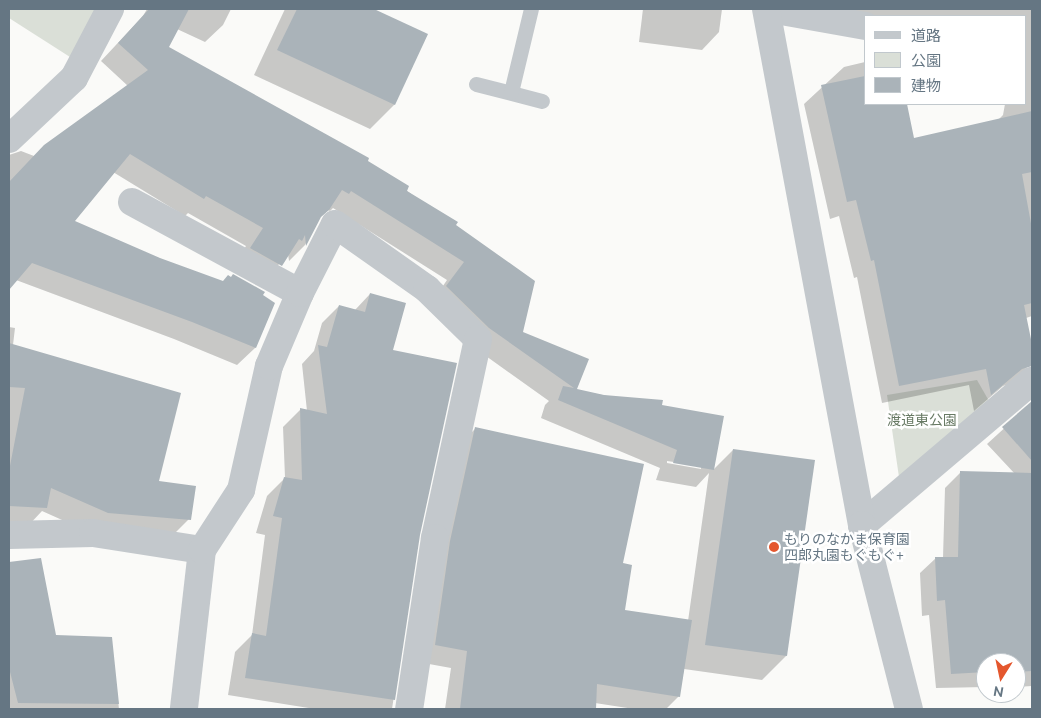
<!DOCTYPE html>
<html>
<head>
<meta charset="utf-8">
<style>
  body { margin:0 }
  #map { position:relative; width:1041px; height:718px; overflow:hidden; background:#fafaf8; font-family:Ubuntu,"Noto Sans JP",sans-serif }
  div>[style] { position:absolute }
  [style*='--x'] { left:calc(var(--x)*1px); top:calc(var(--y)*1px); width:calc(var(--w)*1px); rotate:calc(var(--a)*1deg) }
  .green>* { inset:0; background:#dadfd7 }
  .shadow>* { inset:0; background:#0003 }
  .building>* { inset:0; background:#aab3b9 }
  .service>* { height:15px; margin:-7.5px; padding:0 7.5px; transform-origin:7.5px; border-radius:7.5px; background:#c3c8cc }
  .minor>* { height:28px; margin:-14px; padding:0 14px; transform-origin:14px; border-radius:14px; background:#c3c8cc }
  .tertiary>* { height:28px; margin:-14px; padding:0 14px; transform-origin:14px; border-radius:14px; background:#c3c8cc }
  .dots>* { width:14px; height:14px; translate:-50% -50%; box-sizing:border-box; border:2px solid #fff; border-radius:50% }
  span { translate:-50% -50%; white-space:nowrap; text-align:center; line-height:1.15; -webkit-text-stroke:5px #fff; paint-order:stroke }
  .park-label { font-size:14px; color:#687a64 }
  .poi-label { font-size:14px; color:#657683 }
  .left { translate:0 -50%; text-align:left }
  .frame { position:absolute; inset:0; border:10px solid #657683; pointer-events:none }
  .legend { position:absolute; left:864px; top:15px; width:162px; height:90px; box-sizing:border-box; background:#fff; border:1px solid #c1c8cd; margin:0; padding:6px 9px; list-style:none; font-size:15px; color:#657683 }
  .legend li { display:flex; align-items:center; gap:10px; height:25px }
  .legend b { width:25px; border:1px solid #c1c8cd }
  .north { position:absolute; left:976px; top:653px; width:50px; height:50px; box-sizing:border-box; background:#fff; border:1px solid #c1c8cd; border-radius:50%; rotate:190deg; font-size:14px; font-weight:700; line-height:20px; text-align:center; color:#657683 }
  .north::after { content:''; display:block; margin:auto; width:18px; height:22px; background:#e4572e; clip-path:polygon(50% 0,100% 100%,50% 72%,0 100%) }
</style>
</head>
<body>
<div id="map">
  <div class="green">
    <div style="clip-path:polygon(9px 9px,97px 9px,70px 57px,9px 18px)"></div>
    <div style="clip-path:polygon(977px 380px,989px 401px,900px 484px,887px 395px)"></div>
  </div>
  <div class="shadow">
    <div style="clip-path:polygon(evenodd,147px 9px,231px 9px,223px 25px,205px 42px,177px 29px,167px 48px,366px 161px,455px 226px,521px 332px,587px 360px,575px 390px,722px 417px,713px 470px,733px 450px,786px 656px,762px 680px,684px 669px,679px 696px,666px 709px,634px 709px,595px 703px,594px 709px,445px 709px,451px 668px,418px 662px,458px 446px,475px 429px,622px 564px,623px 611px,688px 621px,709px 473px,696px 487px,656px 480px,660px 468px,541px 418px,545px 405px,549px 401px,472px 346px,430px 305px,447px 280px,333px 208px,330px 211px,328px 210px,319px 218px,305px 245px,289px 261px,288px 254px,263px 282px,233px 266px,246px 246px,188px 213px,185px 216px,113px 172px,73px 222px,159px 260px,261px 296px,274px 303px,255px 348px,237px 365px,174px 339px,16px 280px,9px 288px,9px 155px,21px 151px,34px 156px,128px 86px,101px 61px,143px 16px,147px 9px,667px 461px,701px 466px,701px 469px,667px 463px,667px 461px)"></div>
    <div style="clip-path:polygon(285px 9px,371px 9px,427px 35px,394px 105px,370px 129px,254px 75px)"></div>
    <div style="clip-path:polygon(643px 9px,722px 9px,719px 32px,702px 50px,639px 42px)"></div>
    <div style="clip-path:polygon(802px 9px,1032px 9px,1032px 316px,1026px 318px,1029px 365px,1012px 383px,1003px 386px,974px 411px,969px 385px,882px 403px,857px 277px,854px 278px,839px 216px,830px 219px,804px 104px,844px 67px,865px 62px,865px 104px,905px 104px,913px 139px,998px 120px,1003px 115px,1005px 104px,1025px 104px,1025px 16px,865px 16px)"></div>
    <div style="clip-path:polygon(370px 294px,392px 351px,418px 535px,392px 709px,315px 709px,228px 695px,235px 652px,252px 635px,265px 535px,256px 533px,267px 496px,285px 478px,283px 427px,301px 409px,307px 411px,302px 364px,314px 351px,322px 323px,339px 306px,355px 310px)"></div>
    <div style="clip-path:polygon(9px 327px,15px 328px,13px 345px,157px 482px,189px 519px,170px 538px,89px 532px,42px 511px,27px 527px,9px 526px)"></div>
    <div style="clip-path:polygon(1032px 403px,1032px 686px,1016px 687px,1016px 663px,986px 663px,986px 687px,936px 688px,929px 615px,922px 616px,920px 573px,936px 558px,943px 558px,945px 488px,961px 472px,1015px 474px,987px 444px)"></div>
    <div style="clip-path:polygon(40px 559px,55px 636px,111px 638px,119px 709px,9px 709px,9px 563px)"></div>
  </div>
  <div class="building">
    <div style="clip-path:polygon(149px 9px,189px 9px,169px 47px,369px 158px,368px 161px,409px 186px,407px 191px,458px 222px,456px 225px,535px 281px,523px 332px,589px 359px,577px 389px,604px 395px,663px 400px,662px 405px,724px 416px,714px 470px,673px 463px,677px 450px,558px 400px,563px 386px,574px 388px,489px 328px,446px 286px,464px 262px,351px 191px,349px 194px,342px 190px,329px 210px,321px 217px,306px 246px,305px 235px,302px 241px,299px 239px,282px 266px,250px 248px,263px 228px,206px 196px,204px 199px,130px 154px,75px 221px,160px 258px,223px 281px,228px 275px,231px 277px,233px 274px,265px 292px,263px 295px,275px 303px,256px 348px,192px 322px,32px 263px,9px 290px,9px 182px,44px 145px,148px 70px,118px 43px)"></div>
    <div style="clip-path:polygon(297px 9px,374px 9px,428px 34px,395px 105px,277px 50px)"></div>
    <div style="clip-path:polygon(865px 76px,865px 104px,907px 104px,914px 138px,1032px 111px,1032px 172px,1022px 174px,1032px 229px,1032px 303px,1024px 305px,1032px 344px,1032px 366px,1022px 369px,991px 395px,986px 369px,899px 386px,874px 260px,871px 261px,856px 200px,847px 202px,821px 85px)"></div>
    <div style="clip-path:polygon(370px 293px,406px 303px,393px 350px,457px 363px,420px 535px,395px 700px,245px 678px,252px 633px,266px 636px,282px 518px,273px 516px,284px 477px,302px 480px,300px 408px,327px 414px,318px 345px,327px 347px,339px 305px,365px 312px)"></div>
    <div style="clip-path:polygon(9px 343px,181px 393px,159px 481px,196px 486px,191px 520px,108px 513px,51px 488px,47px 508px,9px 506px,9px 471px,25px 388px,9px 387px)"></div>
    <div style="clip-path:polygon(1032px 401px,1032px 461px,1002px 427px)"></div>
    <div style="clip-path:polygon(475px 427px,644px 464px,623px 563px,632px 565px,625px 610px,692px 620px,680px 697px,597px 684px,596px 709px,460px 709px,467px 651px,435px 645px,450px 541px)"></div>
    <div style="clip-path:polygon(733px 449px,815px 460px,787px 656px,705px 645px)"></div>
    <div style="clip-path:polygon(960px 471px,1032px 473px,1032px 671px,1016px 672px,1016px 663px,986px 663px,986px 672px,951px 674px,945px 600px,937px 601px,935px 557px,958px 557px)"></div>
    <div style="clip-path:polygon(41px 558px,56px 635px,112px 637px,119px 704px,18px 703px,9px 668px,9px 562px)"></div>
  </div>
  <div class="service">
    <div style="--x:476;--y:84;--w:68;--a:14.4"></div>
    <div style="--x:511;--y:92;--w:85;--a:-76.5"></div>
  </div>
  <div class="minor">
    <div style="--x:770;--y:9;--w:97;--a:10.1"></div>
    <div style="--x:9;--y:139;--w:89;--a:-43.2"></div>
    <div style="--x:74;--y:78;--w:78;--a:-62.4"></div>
    <div style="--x:132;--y:202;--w:191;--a:28.4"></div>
    <div style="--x:862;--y:525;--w:223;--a:-40.3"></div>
    <div style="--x:9;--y:535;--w:84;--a:-1.4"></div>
    <div style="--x:93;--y:533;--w:110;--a:8.9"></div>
    <div style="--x:202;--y:550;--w:160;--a:96.5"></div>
    <div style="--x:202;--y:550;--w:72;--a:-57"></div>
    <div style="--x:241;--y:490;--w:127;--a:-77.3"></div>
    <div style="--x:269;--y:366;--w:79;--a:-67"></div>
    <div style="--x:300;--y:293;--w:77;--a:-63.1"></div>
    <div style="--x:335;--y:224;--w:113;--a:35.2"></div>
    <div style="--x:427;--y:289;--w:71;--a:44.4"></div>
    <div style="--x:478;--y:339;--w:204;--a:102.2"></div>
    <div style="--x:435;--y:538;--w:173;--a:98.6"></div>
  </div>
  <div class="tertiary">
    <div style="--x:766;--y:9;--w:525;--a:79.46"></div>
    <div style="--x:862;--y:525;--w:190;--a:75.7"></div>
  </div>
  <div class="dots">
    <div style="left:774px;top:547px;background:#e4572e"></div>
  </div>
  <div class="park-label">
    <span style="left:922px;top:420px">渡道東公園</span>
  </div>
  <div class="poi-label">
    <span class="left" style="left:784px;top:547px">もりのなかま保育園<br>四郎丸園もぐもぐ+</span>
  </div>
  <div class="frame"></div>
  <ul class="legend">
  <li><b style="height:6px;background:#c3c8cc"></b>道路</li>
  <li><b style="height:14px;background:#dadfd7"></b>公園</li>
  <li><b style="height:14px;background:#aab3b9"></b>建物</li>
  </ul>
  <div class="north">N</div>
</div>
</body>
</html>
